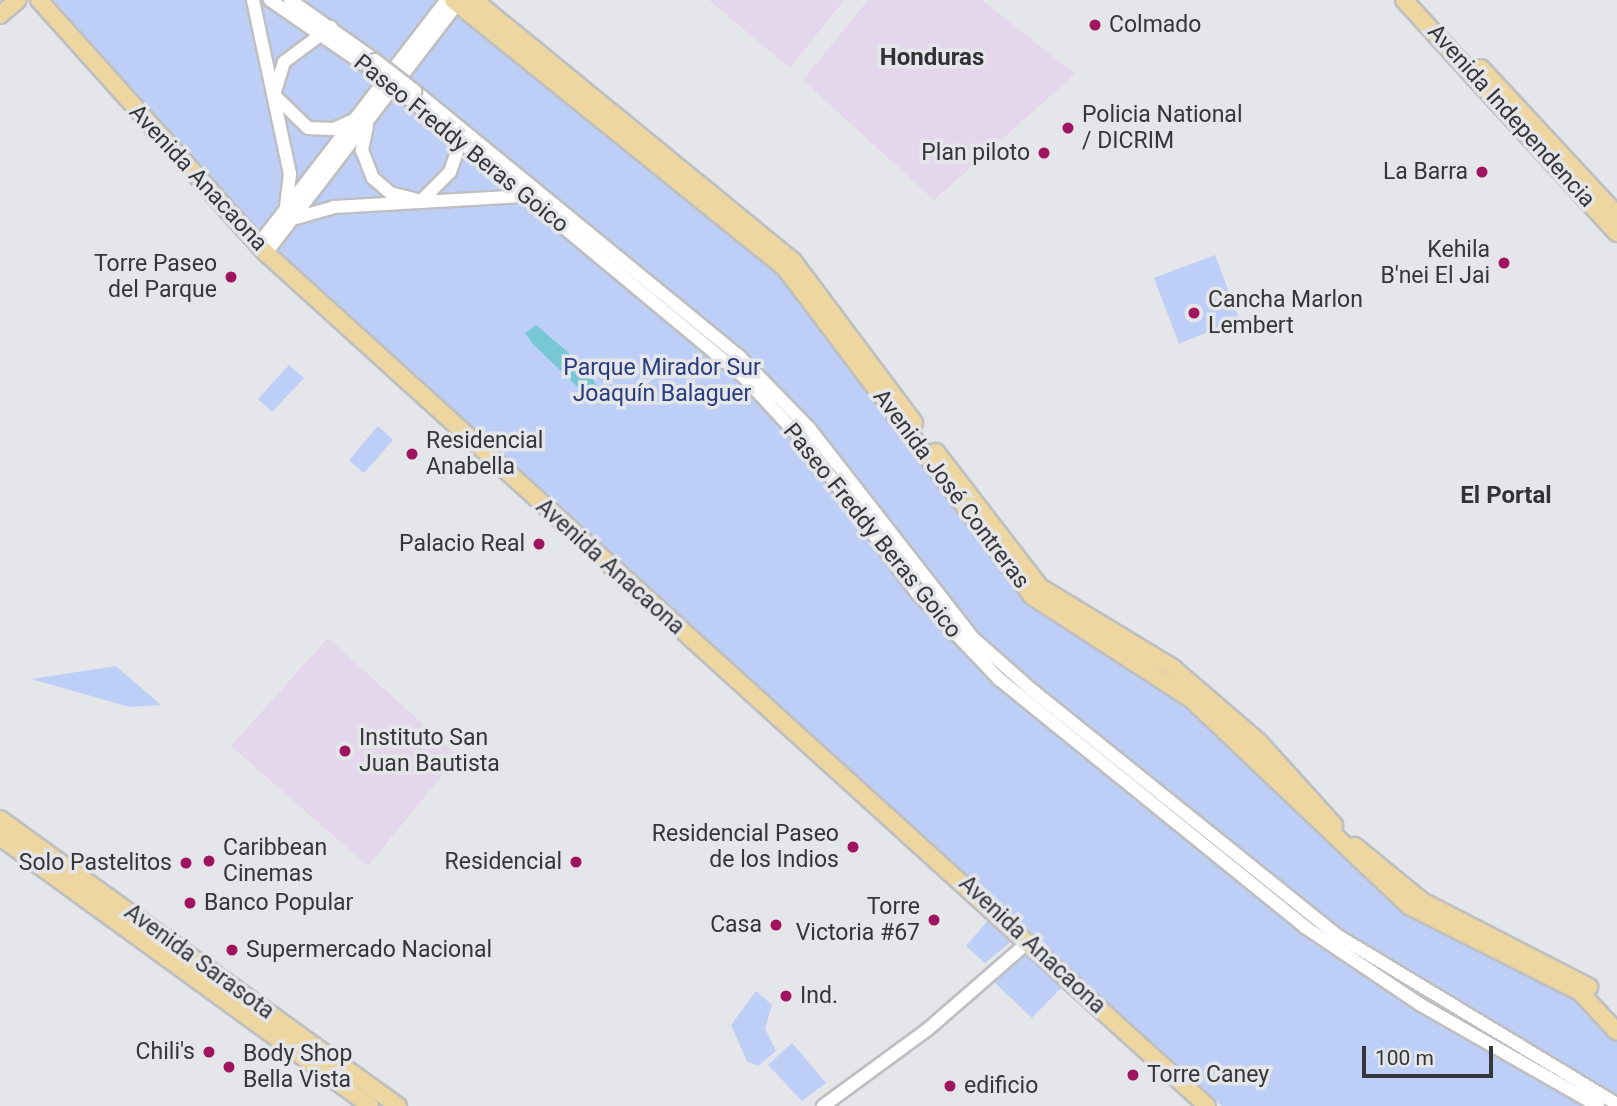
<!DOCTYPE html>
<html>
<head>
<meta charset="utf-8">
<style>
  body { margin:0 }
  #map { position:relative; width:1617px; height:1106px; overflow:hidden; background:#e5e6e9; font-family:Roboto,sans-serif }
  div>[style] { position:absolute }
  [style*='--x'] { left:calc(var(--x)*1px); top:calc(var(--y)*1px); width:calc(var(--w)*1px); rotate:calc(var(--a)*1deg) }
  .education>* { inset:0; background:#e4d7ec }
  .green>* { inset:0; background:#becff7 }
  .water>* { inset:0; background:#77c8d4 }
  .roads { filter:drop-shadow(2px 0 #bebfc1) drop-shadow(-2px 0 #bebfc1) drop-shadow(0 2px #bebfc1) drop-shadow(0 -2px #bebfc1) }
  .minor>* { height:12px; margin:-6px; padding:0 6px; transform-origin:6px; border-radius:6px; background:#fff }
  .major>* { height:16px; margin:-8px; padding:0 8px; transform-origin:8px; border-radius:8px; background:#edd6a0 }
  .bridges { filter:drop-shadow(2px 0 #bebfc1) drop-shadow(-2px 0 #bebfc1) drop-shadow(0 2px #bebfc1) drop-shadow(0 -2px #bebfc1) }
  .minor-bridge>* { height:12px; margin:-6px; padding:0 6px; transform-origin:6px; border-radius:6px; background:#fff }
  .dots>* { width:19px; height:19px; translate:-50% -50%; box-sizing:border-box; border:4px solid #e5e6e9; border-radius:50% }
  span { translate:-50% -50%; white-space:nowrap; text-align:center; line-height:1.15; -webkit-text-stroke:7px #e5e6e9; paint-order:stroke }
  .poi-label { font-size:23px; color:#353637 }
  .left { translate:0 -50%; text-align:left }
  .right { translate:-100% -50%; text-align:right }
  .street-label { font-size:23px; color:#353637 }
  .park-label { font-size:23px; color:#273c7c }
  .neighbourhood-label { font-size:24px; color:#323235; font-weight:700 }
  .scale { position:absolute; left:1362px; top:1046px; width:131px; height:32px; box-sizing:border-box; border:4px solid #353637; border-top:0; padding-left:9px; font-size:21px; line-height:24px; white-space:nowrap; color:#353637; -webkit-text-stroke:5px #e5e6e9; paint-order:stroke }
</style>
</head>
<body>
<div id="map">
  <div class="education">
    <div style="clip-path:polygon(709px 0,844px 0,790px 68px)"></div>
    <div style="clip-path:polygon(868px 0,982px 0,1075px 74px,934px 200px,803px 80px)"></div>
    <div style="clip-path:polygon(328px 638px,458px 756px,368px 866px,231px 746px)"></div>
  </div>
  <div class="green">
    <div style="clip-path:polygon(54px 0,446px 0,781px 271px,1014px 583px,1168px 686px,1406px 909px,1570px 992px,1617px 1037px,1617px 1106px,1222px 1106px,272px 247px,194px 171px)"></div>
    <div style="clip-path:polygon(1215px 255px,1239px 319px,1179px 344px,1154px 278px)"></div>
    <div style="clip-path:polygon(289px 365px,304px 378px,272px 412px,258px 399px)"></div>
    <div style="clip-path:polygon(378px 426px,393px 440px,364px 473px,349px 460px)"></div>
    <div style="clip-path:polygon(116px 666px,161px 705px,130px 707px,31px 679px)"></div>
    <div style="clip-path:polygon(989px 919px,1012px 941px,985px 963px,966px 946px)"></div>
    <div style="clip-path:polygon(1027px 950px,1063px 986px,1032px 1018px,993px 981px)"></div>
    <div style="clip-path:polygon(756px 991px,772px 1005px,765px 1029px,776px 1051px,758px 1066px,747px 1061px,731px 1025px)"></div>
    <div style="clip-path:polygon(792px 1043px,826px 1083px,802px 1101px,768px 1065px)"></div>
  </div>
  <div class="water">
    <div style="clip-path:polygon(536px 325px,583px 365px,603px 395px,594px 403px,533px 344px,525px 333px)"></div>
  </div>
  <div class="roads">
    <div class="minor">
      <div style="--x:253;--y:0;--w:178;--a:78"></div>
      <div style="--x:290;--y:174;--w:31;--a:97"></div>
      <div style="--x:270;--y:0;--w:120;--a:34.5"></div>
      <div style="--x:290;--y:0;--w:104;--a:35.2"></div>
      <div style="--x:331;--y:27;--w:59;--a:143.3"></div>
      <div style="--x:284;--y:62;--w:34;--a:107"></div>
      <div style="--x:274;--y:95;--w:47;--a:44.1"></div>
      <div style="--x:308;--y:128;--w:26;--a:2"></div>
      <div style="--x:334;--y:129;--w:21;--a:-25"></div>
      <div style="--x:415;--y:91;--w:419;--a:39.3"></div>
      <div style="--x:739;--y:356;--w:100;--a:45.8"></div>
      <div style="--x:809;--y:428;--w:266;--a:52"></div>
      <div style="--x:973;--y:638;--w:79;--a:41.4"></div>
      <div style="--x:1032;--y:690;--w:389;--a:38.8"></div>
      <div style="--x:1335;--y:934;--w:329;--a:31.1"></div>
      <div style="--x:409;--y:99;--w:433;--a:39.7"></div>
      <div style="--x:742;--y:375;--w:94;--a:47.2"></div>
      <div style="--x:806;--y:444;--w:186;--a:53.3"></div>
      <div style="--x:917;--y:593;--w:119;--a:46.4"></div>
      <div style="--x:999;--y:679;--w:394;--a:39"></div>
      <div style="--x:1305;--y:927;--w:140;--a:33.9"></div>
      <div style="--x:1421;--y:1005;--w:204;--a:29.7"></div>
      <div style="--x:367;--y:126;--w:25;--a:102"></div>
      <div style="--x:362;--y:150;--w:30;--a:69"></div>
      <div style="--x:373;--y:178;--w:23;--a:41"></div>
      <div style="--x:390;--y:193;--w:32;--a:14"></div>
      <div style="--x:421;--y:201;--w:41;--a:-45"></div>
      <div style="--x:450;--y:172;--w:37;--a:-71"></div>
      <div style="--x:296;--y:218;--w:40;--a:-16"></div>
      <div style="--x:334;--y:207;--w:189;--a:-3.3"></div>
      <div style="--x:258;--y:245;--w:309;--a:-52.4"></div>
      <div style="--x:266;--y:253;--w:319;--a:-52.5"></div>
      <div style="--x:823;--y:1106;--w:129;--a:-36.2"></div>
      <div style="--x:927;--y:1030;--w:133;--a:-41"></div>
    </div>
    <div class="major">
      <div style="--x:39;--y:0;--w:340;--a:48.1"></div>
      <div style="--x:266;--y:253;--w:1270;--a:42.19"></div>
      <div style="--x:453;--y:0;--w:427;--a:38.9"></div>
      <div style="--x:785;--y:268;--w:412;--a:53"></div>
      <div style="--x:1033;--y:597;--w:189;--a:32.9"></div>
      <div style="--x:1192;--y:700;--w:299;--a:43.5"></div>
      <div style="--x:1409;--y:906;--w:191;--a:26.7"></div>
      <div style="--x:1580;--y:992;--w:54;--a:47.2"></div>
      <div style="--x:474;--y:0;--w:412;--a:39.3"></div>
      <div style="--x:793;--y:261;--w:202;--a:53.2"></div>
      <div style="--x:1404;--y:0;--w:316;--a:47.6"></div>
      <div style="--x:0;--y:15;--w:23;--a:-40"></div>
      <div style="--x:1481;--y:68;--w:200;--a:47.2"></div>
      <div style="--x:936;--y:452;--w:170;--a:52.4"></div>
      <div style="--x:1040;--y:587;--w:156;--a:31.3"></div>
      <div style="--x:1173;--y:668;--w:113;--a:40.7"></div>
      <div style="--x:1259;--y:742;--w:112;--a:47.9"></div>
      <div style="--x:0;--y:819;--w:491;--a:35.8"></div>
      <div style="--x:0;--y:837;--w:457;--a:36"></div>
      <div style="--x:1355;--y:846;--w:87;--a:39.4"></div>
      <div style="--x:1422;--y:901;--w:188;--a:27.2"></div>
    </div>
  </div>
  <div class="bridges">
    <div class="minor-bridge">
      <div style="--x:375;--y:60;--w:51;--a:37.8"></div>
      <div style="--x:369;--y:68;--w:51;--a:37.8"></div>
    </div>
  </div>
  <div class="dots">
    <div style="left:1095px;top:25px;background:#a0145f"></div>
    <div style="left:1068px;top:128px;background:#a0145f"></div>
    <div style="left:1044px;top:153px;background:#a0145f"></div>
    <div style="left:1482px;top:172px;background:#a0145f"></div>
    <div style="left:1504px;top:263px;background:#a0145f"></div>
    <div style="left:231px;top:277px;background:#a0145f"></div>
    <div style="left:1194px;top:313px;background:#a0145f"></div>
    <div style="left:412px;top:454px;background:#a0145f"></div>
    <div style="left:539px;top:544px;background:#a0145f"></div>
    <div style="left:345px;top:751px;background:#a0145f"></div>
    <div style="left:853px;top:847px;background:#a0145f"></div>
    <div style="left:209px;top:861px;background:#a0145f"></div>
    <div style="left:576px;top:862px;background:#a0145f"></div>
    <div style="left:186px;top:863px;background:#a0145f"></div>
    <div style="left:190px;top:903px;background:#a0145f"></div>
    <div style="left:934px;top:920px;background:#a0145f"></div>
    <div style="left:776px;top:925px;background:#a0145f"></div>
    <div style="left:232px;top:950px;background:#a0145f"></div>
    <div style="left:786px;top:996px;background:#a0145f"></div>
    <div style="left:209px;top:1052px;background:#a0145f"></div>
    <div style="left:229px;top:1067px;background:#a0145f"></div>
    <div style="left:1133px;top:1075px;background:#a0145f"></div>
    <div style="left:950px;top:1086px;background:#a0145f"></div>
  </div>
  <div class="poi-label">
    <span class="left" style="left:1109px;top:25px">Colmado</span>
    <span class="left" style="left:1082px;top:128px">Policia National<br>/ DICRIM</span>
    <span class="right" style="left:1030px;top:153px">Plan piloto</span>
    <span class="right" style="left:1468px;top:172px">La Barra</span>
    <span class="right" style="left:1490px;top:263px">Kehila<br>B'nei El Jai</span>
    <span class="right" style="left:217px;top:277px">Torre Paseo<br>del Parque</span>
    <span class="left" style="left:1208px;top:313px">Cancha Marlon<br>Lembert</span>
    <span class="left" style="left:426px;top:454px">Residencial<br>Anabella</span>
    <span class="right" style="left:525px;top:544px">Palacio Real</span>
    <span class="left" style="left:359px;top:751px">Instituto San<br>Juan Bautista</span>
    <span class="right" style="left:839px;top:847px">Residencial Paseo<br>de los Indios</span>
    <span class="left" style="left:223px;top:861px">Caribbean<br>Cinemas</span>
    <span class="right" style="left:562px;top:862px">Residencial</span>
    <span class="right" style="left:172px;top:863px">Solo Pastelitos</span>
    <span class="left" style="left:204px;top:903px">Banco Popular</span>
    <span class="right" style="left:920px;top:920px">Torre<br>Victoria #67</span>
    <span class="right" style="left:762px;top:925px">Casa</span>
    <span class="left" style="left:246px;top:950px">Supermercado Nacional</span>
    <span class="left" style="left:800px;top:996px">Ind.</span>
    <span class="right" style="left:195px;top:1052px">Chili's</span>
    <span class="left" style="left:243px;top:1067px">Body Shop<br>Bella Vista</span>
    <span class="left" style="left:1147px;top:1075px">Torre Caney</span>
    <span class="left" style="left:964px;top:1086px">edificio</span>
  </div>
  <div class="street-label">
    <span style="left:1511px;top:116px;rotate:48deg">Avenida Independencia</span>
    <span style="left:461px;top:144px;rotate:39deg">Paseo Freddy Beras Goico</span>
    <span style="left:198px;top:178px;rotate:47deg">Avenida Anacaona</span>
    <span style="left:951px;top:489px;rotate:53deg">Avenida José Contreras</span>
    <span style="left:872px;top:531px;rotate:51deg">Paseo Freddy Beras Goico</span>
    <span style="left:610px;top:567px;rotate:42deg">Avenida Anacaona</span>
    <span style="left:1032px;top:945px;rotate:43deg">Avenida Anacaona</span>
    <span style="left:199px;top:962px;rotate:36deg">Avenida Sarasota</span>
  </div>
  <div class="park-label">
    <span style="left:662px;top:381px">Parque Mirador Sur<br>Joaquín Balaguer</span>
  </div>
  <div class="neighbourhood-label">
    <span style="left:932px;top:58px">Honduras</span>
    <span style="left:1506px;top:496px">El Portal</span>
  </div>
  <div class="scale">100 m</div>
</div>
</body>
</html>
